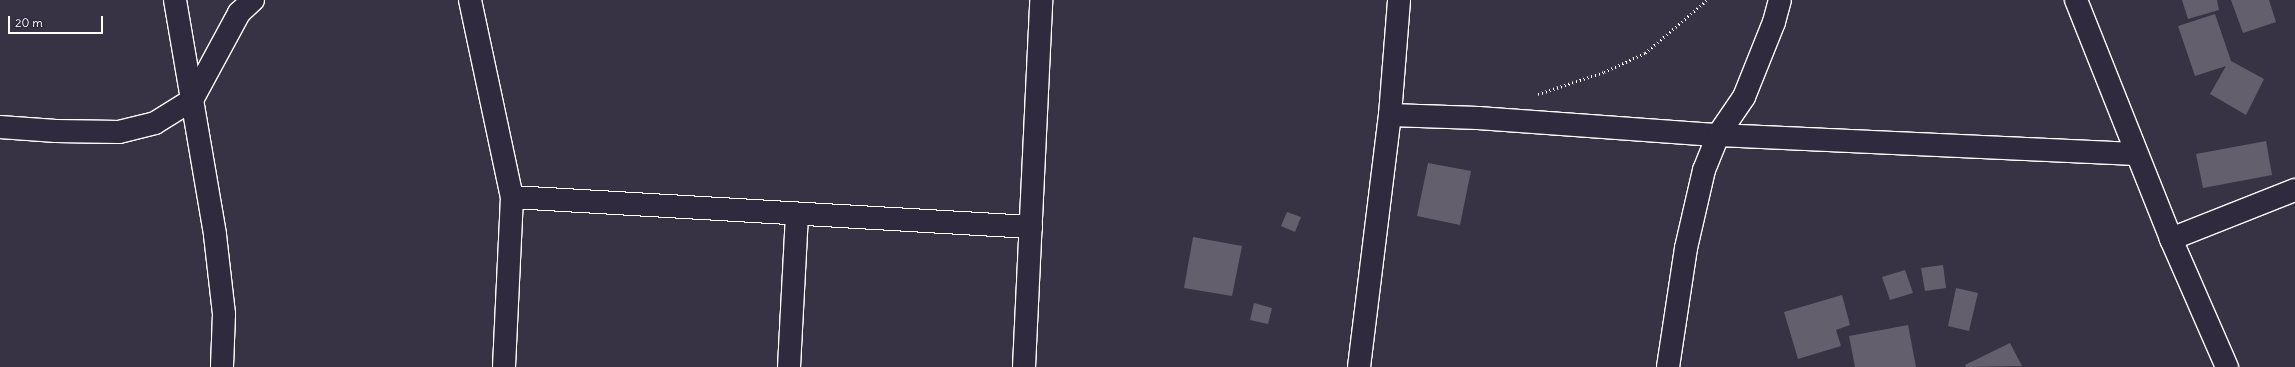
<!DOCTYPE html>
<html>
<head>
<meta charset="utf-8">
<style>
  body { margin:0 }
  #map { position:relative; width:2295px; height:367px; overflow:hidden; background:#373345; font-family:Delius,sans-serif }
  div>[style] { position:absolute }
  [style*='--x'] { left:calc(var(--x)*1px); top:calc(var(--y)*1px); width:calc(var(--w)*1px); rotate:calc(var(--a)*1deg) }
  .building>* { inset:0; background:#635f6d }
  .path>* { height:2.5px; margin-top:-1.25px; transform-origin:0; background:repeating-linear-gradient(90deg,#fff 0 1px,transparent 0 4px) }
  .roads { filter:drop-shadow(1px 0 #fff) drop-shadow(-1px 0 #fff) drop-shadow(0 1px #fff) drop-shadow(0 -1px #fff) }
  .minor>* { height:22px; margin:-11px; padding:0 11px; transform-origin:11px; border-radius:11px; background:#2f2a3d }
  .tertiary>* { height:22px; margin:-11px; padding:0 11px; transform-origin:11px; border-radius:11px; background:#2f2a3d }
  span { translate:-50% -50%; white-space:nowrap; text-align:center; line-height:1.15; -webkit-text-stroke:3.5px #2f2a3d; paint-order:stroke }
  .scale { position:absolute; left:8px; top:16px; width:95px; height:18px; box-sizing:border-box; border:2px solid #fff; border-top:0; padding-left:5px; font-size:12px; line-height:14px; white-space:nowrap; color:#fff; -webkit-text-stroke:3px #2f2a3d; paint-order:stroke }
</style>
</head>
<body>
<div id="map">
  <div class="building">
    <div style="clip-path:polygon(2182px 0,2217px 0,2219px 10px,2188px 19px)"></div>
    <div style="clip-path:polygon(2231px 0,2269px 0,2276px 22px,2243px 33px)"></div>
    <div style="clip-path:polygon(2215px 14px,2231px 61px,2264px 79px,2246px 115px,2210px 94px,2226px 66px,2195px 76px,2178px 26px)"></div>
    <div style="clip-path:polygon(2266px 141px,2272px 175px,2203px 188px,2196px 154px)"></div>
    <div style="clip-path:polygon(1428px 163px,1471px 171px,1460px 225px,1417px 216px)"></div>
    <div style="clip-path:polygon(1287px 212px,1301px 217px,1295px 232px,1281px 226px)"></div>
    <div style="clip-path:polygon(1193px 237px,1242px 246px,1232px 296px,1184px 288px)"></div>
    <div style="clip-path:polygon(1943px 265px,1946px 288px,1925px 291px,1921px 268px)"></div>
    <div style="clip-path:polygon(1905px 270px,1913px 293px,1890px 300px,1882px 277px)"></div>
    <div style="clip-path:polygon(1956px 288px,1978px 293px,1969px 331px,1948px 326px)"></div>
    <div style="clip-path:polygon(1842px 295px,1850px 325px,1836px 330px,1841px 346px,1798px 359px,1784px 312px)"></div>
    <div style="clip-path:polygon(1254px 303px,1272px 308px,1268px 324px,1250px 320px)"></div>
    <div style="clip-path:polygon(1908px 325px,1916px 367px,1855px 367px,1849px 336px)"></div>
    <div style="clip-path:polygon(2010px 343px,2022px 366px,1966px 367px,1965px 365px)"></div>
  </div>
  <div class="path">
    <div style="--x:1538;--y:94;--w:70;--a:-18.4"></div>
    <div style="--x:1604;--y:72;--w:45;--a:-24.9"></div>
    <div style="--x:1645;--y:53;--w:82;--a:-40.5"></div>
  </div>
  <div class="roads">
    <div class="minor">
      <div style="--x:175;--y:0;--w:238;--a:80.3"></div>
      <div style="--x:215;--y:235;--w:80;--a:83.5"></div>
      <div style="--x:224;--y:314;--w:53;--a:92.2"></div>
      <div style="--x:470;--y:0;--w:201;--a:78"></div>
      <div style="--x:512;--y:197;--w:170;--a:92.7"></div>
      <div style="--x:1390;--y:115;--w:88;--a:2"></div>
      <div style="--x:1478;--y:118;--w:241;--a:4.1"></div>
      <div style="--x:1718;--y:135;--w:418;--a:2.6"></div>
      <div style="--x:0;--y:127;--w:56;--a:4.1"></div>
      <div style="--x:56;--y:131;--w:63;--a:0.9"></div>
      <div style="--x:119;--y:132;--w:37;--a:-14"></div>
      <div style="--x:155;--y:123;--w:44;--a:-31.9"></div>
      <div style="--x:192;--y:100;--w:99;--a:-61.6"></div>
      <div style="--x:239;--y:13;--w:19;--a:-43"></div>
      <div style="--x:512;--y:197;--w:520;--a:3.31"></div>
      <div style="--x:2171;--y:239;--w:133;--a:-21.6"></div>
      <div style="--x:789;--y:367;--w:153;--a:-87"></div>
      <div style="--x:1024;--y:367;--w:367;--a:-87.3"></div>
      <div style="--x:1359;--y:367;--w:254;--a:-83"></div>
      <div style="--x:1390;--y:115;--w:115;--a:-85.5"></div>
      <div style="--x:1668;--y:367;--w:120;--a:-81.4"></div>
      <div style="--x:1686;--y:248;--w:80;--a:-77"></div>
      <div style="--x:1704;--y:170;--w:38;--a:-68"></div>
      <div style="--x:1718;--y:135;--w:46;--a:-55.6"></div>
      <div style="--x:1744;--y:97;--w:81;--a:-68.2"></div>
      <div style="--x:1774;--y:22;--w:23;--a:-75"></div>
    </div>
    <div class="tertiary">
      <div style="--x:2076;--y:0;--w:257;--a:68.3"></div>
      <div style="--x:2171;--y:239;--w:140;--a:66.4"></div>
    </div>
  </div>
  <div class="scale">20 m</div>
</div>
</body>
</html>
